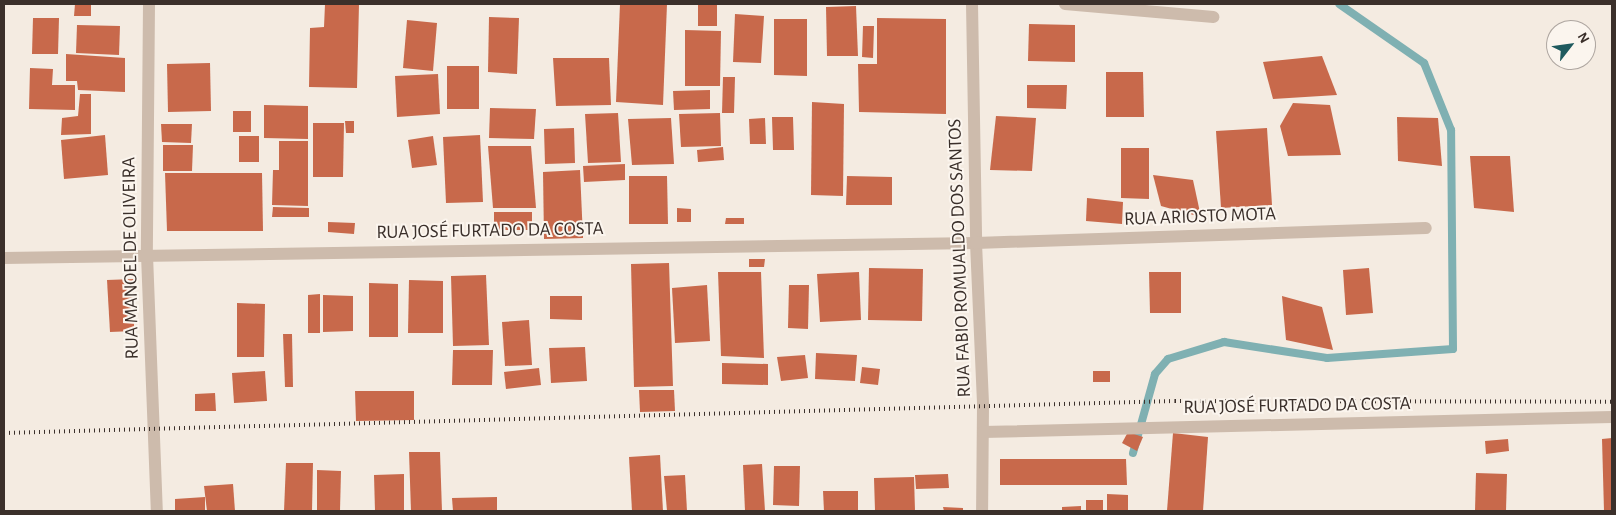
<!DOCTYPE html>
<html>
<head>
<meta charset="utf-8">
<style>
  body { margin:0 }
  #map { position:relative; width:1616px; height:515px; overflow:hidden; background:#f4ebe1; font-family:"Alegreya Sans",sans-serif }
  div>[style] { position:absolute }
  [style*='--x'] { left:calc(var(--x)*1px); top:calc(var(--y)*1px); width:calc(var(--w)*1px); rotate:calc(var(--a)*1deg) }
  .stream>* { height:8px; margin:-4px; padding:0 4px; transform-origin:4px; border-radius:4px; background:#7fb0b2 }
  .building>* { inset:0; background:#c8694b }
  .minor>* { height:12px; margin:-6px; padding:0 6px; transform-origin:6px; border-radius:6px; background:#cdbbac }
  .rail>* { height:4px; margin-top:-2px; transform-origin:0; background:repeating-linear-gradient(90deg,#3b302b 0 1px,transparent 0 5px) }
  span { translate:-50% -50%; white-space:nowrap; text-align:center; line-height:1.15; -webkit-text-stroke:4px #fbf5ee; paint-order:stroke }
  .street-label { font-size:19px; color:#3b302b }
  .frame { position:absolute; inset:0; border:5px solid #3b302b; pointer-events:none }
  .north { position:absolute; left:1546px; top:20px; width:50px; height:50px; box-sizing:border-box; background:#fbf5ee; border:1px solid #aea6a0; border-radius:50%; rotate:60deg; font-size:14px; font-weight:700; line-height:20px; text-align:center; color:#3b302b }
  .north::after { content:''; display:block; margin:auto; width:18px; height:22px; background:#1f5a5e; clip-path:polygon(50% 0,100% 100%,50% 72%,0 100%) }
</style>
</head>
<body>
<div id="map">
  <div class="stream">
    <div style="--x:1133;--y:453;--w:82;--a:-74.4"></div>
    <div style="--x:1155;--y:374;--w:20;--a:-49"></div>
    <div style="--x:1168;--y:359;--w:59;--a:-16.9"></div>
    <div style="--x:1224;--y:342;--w:104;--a:8.8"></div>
    <div style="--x:1327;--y:358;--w:126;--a:-4.1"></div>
    <div style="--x:1453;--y:349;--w:219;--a:-90.5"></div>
    <div style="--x:1451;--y:130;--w:72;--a:-111.9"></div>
    <div style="--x:1424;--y:63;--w:103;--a:-145.2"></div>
  </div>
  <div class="building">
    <div style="clip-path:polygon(75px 4px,91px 4px,91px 16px,74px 16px)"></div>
    <div style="clip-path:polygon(325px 4px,359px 4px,357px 88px,309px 87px,310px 28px,324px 27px)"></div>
    <div style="clip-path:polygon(620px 4px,667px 4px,663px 105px,616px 102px)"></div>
    <div style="clip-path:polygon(698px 4px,717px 4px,717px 26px,698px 26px)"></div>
    <div style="clip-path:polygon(856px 6px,858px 56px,827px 56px,826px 7px)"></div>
    <div style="clip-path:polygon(735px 14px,764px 16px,761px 63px,733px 62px)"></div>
    <div style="clip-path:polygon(489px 17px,519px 18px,517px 74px,488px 72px)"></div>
    <div style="clip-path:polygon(33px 18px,59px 18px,58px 54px,32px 54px)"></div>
    <div style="clip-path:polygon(877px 18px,946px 19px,946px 114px,859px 112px,858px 64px,877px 64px)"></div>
    <div style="clip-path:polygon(774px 19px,807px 19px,807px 76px,774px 75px)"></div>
    <div style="clip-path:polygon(407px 20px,437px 23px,433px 71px,403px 68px)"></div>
    <div style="clip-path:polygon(1029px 24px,1075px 25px,1075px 62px,1028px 61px)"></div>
    <div style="clip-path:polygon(77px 25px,120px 26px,119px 55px,76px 53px)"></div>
    <div style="clip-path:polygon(863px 26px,874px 26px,873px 58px,862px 57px)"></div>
    <div style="clip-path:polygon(685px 30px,721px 31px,720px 86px,685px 86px)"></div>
    <div style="clip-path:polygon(66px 54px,125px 58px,125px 92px,78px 90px,77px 81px,66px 81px)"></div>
    <div style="clip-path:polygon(1322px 56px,1337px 95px,1273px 99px,1263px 62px)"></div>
    <div style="clip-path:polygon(553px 58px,609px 58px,611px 105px,556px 106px)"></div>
    <div style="clip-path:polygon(210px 63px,211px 111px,168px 112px,167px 64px)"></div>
    <div style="clip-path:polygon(447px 66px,479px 66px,479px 109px,447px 109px)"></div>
    <div style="clip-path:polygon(30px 68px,53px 69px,52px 85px,75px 85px,75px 110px,29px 109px)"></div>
    <div style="clip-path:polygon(1106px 72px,1143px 72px,1144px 117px,1106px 117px)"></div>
    <div style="clip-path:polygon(438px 74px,440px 114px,397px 117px,395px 76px)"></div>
    <div style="clip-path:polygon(723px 77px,735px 77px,734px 113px,722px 113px)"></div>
    <div style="clip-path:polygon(1027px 85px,1067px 85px,1066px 109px,1027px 108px)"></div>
    <div style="clip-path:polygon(710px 90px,710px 109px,674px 110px,673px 91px)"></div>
    <div style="clip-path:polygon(80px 94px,91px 94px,91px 134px,61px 135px,62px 118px,78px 116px)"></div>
    <div style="clip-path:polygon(812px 102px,844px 104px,843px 196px,811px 195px)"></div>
    <div style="clip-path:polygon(1293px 103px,1330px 105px,1341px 155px,1288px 156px,1280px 126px)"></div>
    <div style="clip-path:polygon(264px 105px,308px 106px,308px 139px,264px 138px)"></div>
    <div style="clip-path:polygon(490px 108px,536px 109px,534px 139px,489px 138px)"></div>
    <div style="clip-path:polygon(233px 111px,251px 111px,251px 132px,233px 132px)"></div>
    <div style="clip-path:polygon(618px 113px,621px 162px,588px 163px,585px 114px)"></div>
    <div style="clip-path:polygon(720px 113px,721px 146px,681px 147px,679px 114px)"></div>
    <div style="clip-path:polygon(996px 116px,1036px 118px,1032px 171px,990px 170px)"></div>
    <div style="clip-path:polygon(772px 117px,793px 117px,794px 150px,773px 150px)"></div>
    <div style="clip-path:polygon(1397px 117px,1438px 118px,1442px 166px,1398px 161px)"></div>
    <div style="clip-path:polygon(671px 118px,674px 164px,632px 165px,628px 119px)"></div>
    <div style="clip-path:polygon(765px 118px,766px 144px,750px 144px,749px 119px)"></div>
    <div style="clip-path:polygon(345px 121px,354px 121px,354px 133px,346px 133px)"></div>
    <div style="clip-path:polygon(313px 123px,344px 123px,343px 177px,313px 177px)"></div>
    <div style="clip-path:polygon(161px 124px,192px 124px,191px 143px,162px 142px)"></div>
    <div style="clip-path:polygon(574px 128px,575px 163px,545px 164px,544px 129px)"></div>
    <div style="clip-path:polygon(1267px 128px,1272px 205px,1221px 208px,1216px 131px)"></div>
    <div style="clip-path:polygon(105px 135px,108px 175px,64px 179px,61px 140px)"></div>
    <div style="clip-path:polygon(480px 135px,483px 202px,446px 203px,443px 137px)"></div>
    <div style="clip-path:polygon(239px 136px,259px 136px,259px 162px,239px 162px)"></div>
    <div style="clip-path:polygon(433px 136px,437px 165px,412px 168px,408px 140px)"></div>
    <div style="clip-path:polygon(279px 141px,308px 141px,308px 206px,272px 205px,273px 170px,279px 170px)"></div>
    <div style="clip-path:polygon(163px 145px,193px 145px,192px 171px,163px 171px)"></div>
    <div style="clip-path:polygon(488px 146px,531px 146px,536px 208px,493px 208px)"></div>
    <div style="clip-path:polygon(723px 147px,724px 160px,698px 162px,697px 150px)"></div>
    <div style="clip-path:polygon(1121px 148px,1149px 148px,1149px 199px,1121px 198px)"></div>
    <div style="clip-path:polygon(1470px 156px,1510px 156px,1514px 212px,1474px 208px)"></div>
    <div style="clip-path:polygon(625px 164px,625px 180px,584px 182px,583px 166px)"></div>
    <div style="clip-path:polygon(580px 170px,583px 238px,544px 239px,543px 172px)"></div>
    <div style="clip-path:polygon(165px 173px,262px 173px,263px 231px,167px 231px)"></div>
    <div style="clip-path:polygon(1153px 175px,1193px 180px,1201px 217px,1161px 206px)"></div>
    <div style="clip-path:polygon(629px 176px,667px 176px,668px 224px,629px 224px)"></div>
    <div style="clip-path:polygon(847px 176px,892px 177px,892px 205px,846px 205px)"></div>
    <div style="clip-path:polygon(1087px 198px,1123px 202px,1122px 224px,1086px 221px)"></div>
    <div style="clip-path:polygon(273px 207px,309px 208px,309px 217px,272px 217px)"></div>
    <div style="clip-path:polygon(677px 208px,691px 209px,691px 222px,677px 222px)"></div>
    <div style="clip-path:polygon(494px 212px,532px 212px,532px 230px,494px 230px)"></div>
    <div style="clip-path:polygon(726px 218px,744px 218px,744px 224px,725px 224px)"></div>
    <div style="clip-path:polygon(328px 222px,355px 223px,354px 234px,328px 232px)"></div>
    <div style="clip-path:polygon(749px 259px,765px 259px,764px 267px,749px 267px)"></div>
    <div style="clip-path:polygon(669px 263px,673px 386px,634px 387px,631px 264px)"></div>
    <div style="clip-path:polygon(869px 268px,923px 269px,922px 321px,868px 320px)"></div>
    <div style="clip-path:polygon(1369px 268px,1373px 313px,1346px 315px,1343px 270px)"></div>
    <div style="clip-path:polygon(718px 272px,761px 272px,764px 358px,721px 356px)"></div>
    <div style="clip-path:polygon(859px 272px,861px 320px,820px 322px,817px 274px)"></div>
    <div style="clip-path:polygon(1149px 272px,1181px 272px,1181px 313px,1150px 313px)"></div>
    <div style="clip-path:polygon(486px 275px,489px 345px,453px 346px,451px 276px)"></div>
    <div style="clip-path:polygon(134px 279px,134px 331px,110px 332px,107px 280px)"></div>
    <div style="clip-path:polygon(409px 280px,443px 281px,443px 333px,408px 333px)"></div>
    <div style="clip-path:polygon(369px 283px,398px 284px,398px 337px,369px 337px)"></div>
    <div style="clip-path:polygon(707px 285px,710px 341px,675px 343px,672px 288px)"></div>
    <div style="clip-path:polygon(789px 285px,809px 285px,808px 329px,788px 328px)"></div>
    <div style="clip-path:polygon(320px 294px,320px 333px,308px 333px,308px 295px)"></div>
    <div style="clip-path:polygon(323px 295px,353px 296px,353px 331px,323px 332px)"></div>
    <div style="clip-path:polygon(550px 296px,582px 296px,582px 320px,550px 319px)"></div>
    <div style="clip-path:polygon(1282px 296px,1322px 307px,1333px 350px,1286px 340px)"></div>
    <div style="clip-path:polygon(237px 303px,265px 304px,264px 357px,237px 357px)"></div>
    <div style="clip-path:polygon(529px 320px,532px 365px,505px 366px,502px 322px)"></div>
    <div style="clip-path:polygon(283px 334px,292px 334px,293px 387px,285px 387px)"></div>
    <div style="clip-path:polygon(585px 347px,587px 381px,551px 383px,549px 348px)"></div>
    <div style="clip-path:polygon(453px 350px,493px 350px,492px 385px,452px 385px)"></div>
    <div style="clip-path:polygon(816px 353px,857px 355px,855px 381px,815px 379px)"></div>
    <div style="clip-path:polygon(805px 355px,808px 378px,781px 381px,777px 357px)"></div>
    <div style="clip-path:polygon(722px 363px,768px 364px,768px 385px,722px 384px)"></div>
    <div style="clip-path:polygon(862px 367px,880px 369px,878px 385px,860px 383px)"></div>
    <div style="clip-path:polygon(539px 368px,541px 385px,506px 389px,504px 372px)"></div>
    <div style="clip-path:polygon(265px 371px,267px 401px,234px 403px,232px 373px)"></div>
    <div style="clip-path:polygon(1093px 371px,1110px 371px,1110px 382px,1093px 382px)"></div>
    <div style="clip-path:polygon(639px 390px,674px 390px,675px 411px,640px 412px)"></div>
    <div style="clip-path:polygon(355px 391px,414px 391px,414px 420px,356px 421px)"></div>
    <div style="clip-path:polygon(215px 393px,216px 411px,195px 411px,195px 394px)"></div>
    <div style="clip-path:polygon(1128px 432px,1143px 437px,1137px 451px,1122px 443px)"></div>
    <div style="clip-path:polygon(1173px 433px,1208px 437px,1203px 511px,1167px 511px)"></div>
    <div style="clip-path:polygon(1612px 438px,1612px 511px,1604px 511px,1602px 439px)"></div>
    <div style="clip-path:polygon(1508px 439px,1509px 451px,1486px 454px,1485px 441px)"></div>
    <div style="clip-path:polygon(409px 452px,440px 452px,442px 511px,411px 511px)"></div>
    <div style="clip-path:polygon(660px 455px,663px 511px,632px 511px,629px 457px)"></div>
    <div style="clip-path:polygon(1000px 459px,1126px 459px,1127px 485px,1000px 485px)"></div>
    <div style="clip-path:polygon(286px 463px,313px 463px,312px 511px,284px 511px)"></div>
    <div style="clip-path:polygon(762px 464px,765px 511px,745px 511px,743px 465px)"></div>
    <div style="clip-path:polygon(774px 466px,800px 466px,799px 506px,773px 505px)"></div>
    <div style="clip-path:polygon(317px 470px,341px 471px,340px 511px,317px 511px)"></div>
    <div style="clip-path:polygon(1476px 473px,1507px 474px,1506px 511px,1475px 511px)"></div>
    <div style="clip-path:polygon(404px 474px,404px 511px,375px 511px,374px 475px)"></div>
    <div style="clip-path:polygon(948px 474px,949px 488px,916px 489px,915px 475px)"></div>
    <div style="clip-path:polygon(685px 475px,687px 511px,667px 511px,664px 476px)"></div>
    <div style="clip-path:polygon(914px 477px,915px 511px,875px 511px,874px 478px)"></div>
    <div style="clip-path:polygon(233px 484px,235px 511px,207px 511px,204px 486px)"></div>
    <div style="clip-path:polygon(823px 491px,858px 491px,858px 511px,824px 511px)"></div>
    <div style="clip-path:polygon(1107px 494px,1128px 495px,1128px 511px,1107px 511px)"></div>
    <div style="clip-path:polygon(205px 497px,205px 511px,175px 511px,175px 499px)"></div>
    <div style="clip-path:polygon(497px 497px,497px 511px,453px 511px,452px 498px)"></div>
    <div style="clip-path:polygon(1086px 500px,1103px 500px,1103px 511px,1086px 511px)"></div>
    <div style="clip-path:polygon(1081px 506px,1081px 511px,1062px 511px,1062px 507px)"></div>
    <div style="clip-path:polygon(943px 507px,963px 508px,963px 511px,944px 511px)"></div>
  </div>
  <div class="minor">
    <div style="--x:149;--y:4;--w:251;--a:90.5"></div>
    <div style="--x:147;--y:255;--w:256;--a:87.8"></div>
    <div style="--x:972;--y:4;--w:239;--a:89"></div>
    <div style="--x:976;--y:243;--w:163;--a:87.5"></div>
    <div style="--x:983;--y:406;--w:105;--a:90.5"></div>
    <div style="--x:1065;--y:4;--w:149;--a:5"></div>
    <div style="--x:4;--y:258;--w:972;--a:-0.88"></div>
    <div style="--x:976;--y:243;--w:450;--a:-1.9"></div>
    <div style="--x:983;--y:432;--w:629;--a:-1.37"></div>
  </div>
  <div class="rail">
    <div style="--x:4;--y:433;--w:1171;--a:-1.57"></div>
    <div style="--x:1175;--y:401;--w:437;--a:0.1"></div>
  </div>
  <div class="street-label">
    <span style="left:1200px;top:217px;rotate:-2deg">RUA ARIOSTO MOTA</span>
    <span style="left:490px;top:231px;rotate:-1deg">RUA JOSÉ FURTADO DA COSTA</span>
    <span style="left:131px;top:258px;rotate:-91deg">RUA MANOEL DE OLIVEIRA</span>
    <span style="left:960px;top:258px;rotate:-92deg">RUA FABIO ROMUALDO DOS SANTOS</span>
    <span style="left:1297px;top:406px;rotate:-1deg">RUA JOSÉ FURTADO DA COSTA</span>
  </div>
  <div class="frame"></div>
  <div class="north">N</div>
</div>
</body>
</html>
